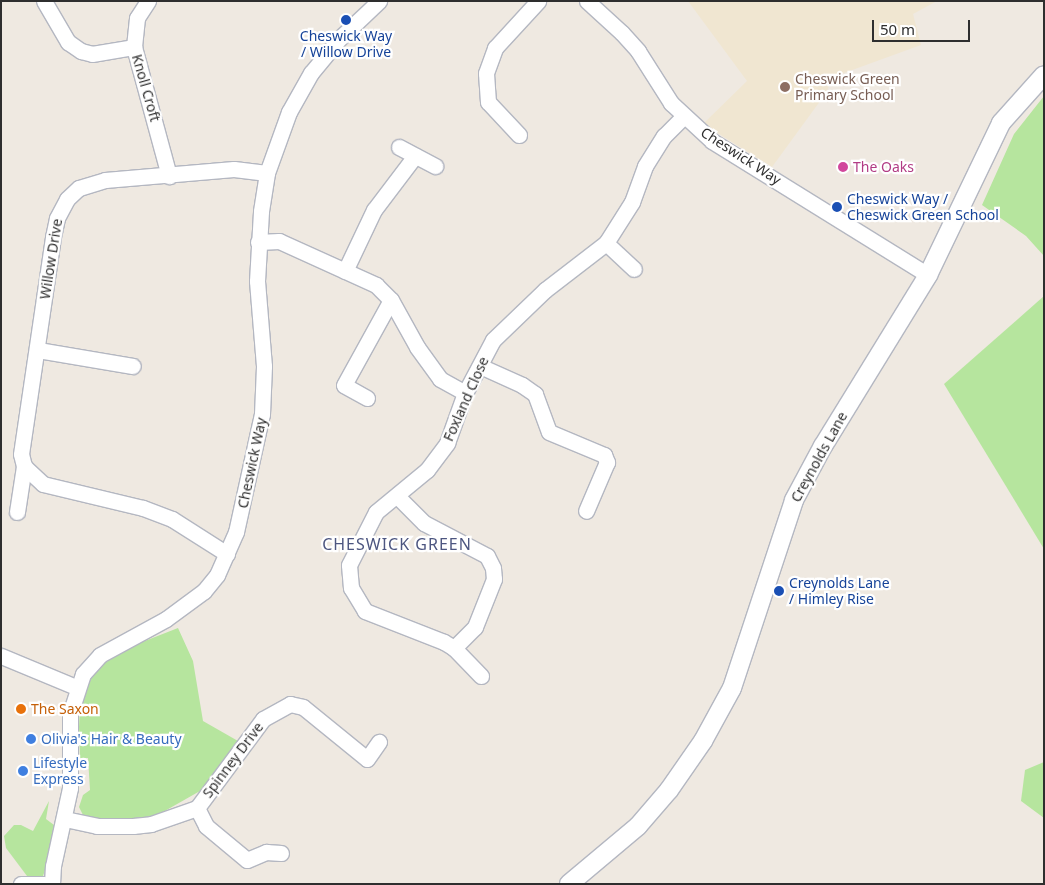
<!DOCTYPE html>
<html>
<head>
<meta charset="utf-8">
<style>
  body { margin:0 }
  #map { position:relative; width:1045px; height:885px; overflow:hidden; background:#efe9e1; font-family:"Noto Sans",sans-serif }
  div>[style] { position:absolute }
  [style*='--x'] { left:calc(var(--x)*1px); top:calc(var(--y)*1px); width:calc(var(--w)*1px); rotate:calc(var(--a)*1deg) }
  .education>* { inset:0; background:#f0e6d1 }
  .green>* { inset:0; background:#b6e59e }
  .roads { filter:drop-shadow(1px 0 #b4b7c1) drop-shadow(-1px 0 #b4b7c1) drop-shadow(0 1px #b4b7c1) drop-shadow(0 -1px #b4b7c1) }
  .minor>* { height:15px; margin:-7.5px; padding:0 7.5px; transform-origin:7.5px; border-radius:7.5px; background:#fff }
  .tertiary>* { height:18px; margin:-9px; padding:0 9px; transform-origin:9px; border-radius:9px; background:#fff }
  .dots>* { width:14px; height:14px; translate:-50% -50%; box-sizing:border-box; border:2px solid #fff; border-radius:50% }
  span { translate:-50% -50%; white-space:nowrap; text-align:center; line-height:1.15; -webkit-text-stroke:4.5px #fff; paint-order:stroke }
  .transit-label { font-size:14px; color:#164399 }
  .left { translate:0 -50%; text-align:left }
  .education-label { font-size:14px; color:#785e54 }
  .street-label { font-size:14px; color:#2e2e2e }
  .hotel-label { font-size:14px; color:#b23c85 }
  .food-label { font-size:14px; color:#c56008 }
  .shop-label { font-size:14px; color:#366cbe }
  .quarter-label { font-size:16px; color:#4d5680; letter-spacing:1px }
  .frame { position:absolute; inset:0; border:2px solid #2e2e2e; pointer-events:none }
  .scale { position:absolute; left:872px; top:20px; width:98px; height:22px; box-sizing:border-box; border:2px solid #2e2e2e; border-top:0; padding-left:6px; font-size:15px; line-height:18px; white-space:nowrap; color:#2e2e2e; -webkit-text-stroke:4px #fff; paint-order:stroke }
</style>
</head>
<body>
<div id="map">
  <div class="education">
    <div style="clip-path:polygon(688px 1px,937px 1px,913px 14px,921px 45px,833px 77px,826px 93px,772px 167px,703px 124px,747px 81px)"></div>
  </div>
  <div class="green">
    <div style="clip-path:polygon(1044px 96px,1044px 256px,1026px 236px,982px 205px,1014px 134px)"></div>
    <div style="clip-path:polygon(1044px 296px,1044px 549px,944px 384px)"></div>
    <div style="clip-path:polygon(178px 628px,193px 661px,203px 721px,238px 741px,200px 791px,156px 816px,102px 821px,83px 815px,79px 807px,83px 795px,90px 790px,88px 758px,80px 758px,79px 727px,80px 705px,87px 685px,95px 669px,132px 646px)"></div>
    <div style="clip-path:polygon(1044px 762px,1044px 818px,1021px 801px,1025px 770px)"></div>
    <div style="clip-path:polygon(49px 801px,46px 819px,54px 825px,45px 870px,43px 876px,35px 879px,27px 876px,6px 848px,4px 836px,14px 825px,21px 825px,33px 831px)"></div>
  </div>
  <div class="roads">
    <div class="minor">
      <div style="--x:44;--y:1;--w:48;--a:59.7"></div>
      <div style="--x:68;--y:42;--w:16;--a:35"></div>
      <div style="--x:81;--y:51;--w:11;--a:15"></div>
      <div style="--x:92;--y:54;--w:43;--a:-9.5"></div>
      <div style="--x:148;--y:1;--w:20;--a:123"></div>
      <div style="--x:137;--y:18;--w:29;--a:96"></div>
      <div style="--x:134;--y:47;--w:134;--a:74.8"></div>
      <div style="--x:587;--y:1;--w:47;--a:42.4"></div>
      <div style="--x:622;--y:33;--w:24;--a:48"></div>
      <div style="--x:638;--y:51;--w:62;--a:57.6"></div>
      <div style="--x:671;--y:103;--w:56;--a:42.8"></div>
      <div style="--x:712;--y:141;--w:254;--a:31.8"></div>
      <div style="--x:519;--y:135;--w:45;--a:-133.2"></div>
      <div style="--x:488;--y:102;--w:29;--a:-94"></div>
      <div style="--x:486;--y:73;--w:27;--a:-70"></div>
      <div style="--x:495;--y:48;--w:64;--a:-47.5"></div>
      <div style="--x:399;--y:147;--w:41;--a:27.8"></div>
      <div style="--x:258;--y:242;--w:21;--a:-3"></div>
      <div style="--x:279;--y:241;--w:107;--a:24.4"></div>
      <div style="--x:376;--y:285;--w:21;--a:45"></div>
      <div style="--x:391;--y:300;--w:54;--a:61"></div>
      <div style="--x:417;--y:347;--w:39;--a:54"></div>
      <div style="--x:440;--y:379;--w:29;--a:29"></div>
      <div style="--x:606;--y:243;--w:38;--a:43"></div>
      <div style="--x:345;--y:271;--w:68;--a:-64.6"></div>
      <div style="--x:374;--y:210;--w:68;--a:-52.8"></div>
      <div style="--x:38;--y:350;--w:96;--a:9.6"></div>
      <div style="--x:480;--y:366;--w:46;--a:24.3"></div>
      <div style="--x:522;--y:385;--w:16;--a:35"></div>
      <div style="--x:535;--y:394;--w:40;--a:69.8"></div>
      <div style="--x:549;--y:432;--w:60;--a:22.7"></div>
      <div style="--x:604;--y:455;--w:8;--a:67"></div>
      <div style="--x:607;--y:462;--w:53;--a:113.2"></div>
      <div style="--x:367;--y:398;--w:26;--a:-151"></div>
      <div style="--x:344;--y:385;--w:97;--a:-61.1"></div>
      <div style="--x:397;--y:496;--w:38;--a:45"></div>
      <div style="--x:424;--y:523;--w:71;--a:27.6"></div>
      <div style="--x:487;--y:556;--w:13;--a:63"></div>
      <div style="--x:493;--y:568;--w:11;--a:85"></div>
      <div style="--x:494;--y:579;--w:52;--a:111.6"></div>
      <div style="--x:475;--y:627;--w:30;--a:135"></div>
      <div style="--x:17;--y:512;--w:47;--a:-81.3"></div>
      <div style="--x:227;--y:554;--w:65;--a:-147.5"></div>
      <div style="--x:172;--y:519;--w:31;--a:-159"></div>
      <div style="--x:143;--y:508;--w:103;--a:-166.5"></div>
      <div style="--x:43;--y:484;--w:26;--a:-137"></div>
      <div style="--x:24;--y:466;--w:12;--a:-104"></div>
      <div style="--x:21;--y:454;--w:219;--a:-81.6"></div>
      <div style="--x:53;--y:237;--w:19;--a:-78"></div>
      <div style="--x:57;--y:218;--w:21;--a:-62"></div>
      <div style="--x:67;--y:199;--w:16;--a:-43"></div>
      <div style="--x:79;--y:188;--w:27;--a:-17"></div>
      <div style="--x:105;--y:180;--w:129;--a:-4.9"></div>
      <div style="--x:234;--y:169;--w:33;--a:7"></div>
      <div style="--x:1;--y:656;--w:81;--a:22.5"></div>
      <div style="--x:481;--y:676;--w:39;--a:-134"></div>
      <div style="--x:454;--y:648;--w:12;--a:-149"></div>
      <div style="--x:444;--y:642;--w:85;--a:-158.6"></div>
      <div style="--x:365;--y:611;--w:27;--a:-121"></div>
      <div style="--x:351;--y:588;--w:23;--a:-95"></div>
      <div style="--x:349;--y:565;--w:59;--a:-63"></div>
      <div style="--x:376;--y:512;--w:66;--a:-39.5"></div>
      <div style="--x:427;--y:470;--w:34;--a:-53"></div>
      <div style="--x:447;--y:443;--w:53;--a:-70.2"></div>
      <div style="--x:465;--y:393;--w:60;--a:-62.2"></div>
      <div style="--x:493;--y:340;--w:72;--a:-43.9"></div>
      <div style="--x:545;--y:290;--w:77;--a:-37.6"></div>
      <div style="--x:606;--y:243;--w:49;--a:-57.6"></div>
      <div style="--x:632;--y:202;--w:38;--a:-70"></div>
      <div style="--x:645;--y:166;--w:36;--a:-58"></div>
      <div style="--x:664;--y:136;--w:27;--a:-45"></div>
      <div style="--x:197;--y:808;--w:20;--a:63"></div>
      <div style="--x:206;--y:826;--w:53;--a:39.7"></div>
      <div style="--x:247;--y:860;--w:21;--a:-23"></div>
      <div style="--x:266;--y:852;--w:15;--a:4"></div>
      <div style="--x:65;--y:819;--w:33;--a:12"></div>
      <div style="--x:97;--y:826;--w:36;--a:0"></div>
      <div style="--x:133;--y:826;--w:18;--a:-6"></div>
      <div style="--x:151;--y:824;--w:49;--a:-19.2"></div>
      <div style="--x:197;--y:808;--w:111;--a:-53.4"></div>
      <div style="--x:263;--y:719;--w:31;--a:-29"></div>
      <div style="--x:290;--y:704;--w:13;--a:13"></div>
      <div style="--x:303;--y:707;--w:82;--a:39.1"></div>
      <div style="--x:367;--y:759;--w:21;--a:-55"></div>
      <div style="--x:21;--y:884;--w:23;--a:0"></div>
      <div style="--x:52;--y:884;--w:18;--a:-87"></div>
      <div style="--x:53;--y:866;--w:80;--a:-77.7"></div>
      <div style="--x:70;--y:788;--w:74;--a:-90"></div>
      <div style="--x:70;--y:714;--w:42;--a:-72"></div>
      <div style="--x:83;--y:674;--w:25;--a:-48"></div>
      <div style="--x:100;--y:655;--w:75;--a:-28.6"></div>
      <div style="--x:166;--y:619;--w:47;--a:-36.4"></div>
      <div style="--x:204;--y:591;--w:21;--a:-51"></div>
      <div style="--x:217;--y:575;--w:47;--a:-66.2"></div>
      <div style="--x:236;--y:532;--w:121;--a:-77.6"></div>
      <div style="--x:262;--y:414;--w:48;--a:-87.6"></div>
      <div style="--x:264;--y:366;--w:85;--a:-94.7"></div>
      <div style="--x:257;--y:281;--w:70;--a:-86.7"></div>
      <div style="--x:261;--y:211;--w:38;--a:-81"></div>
      <div style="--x:267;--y:173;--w:65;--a:-70.2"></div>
      <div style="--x:289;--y:112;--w:45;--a:-60.6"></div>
      <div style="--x:311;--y:73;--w:45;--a:-50.4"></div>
      <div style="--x:340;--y:38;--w:54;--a:-43.5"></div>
    </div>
    <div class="tertiary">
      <div style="--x:569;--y:884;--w:90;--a:-40"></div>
      <div style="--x:638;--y:826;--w:48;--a:-49.3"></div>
      <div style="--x:669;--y:790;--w:60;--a:-55.2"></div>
      <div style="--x:703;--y:741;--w:60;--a:-61.3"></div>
      <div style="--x:732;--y:688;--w:198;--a:-71.7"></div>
      <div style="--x:794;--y:500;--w:61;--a:-61.8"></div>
      <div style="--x:823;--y:446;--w:201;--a:-58.4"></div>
      <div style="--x:928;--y:275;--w:169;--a:-64.3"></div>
      <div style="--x:1001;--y:123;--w:64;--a:-48.1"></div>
    </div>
  </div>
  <div class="dots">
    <div style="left:346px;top:20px;background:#1a4fb4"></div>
    <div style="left:785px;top:87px;background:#8d6e63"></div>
    <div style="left:843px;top:167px;background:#d1479c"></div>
    <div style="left:837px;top:207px;background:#1a4fb4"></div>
    <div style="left:779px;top:591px;background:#1a4fb4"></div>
    <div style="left:21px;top:709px;background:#e8710a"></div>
    <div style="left:31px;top:739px;background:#3f7fe0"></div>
    <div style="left:23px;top:771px;background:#3f7fe0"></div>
  </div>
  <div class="transit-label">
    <span style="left:346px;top:44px">Cheswick Way<br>/ Willow Drive</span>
    <span class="left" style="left:847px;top:207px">Cheswick Way /<br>Cheswick Green School</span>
    <span class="left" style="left:789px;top:591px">Creynolds Lane<br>/ Himley Rise</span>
  </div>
  <div class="education-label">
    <span class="left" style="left:795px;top:87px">Cheswick Green<br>Primary School</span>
  </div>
  <div class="street-label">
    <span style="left:146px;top:88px;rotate:74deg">Knoll Croft</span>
    <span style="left:741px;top:156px;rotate:33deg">Cheswick Way</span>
    <span style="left:51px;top:259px;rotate:-81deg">Willow Drive</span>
    <span style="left:466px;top:399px;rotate:-66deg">Foxland Close</span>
    <span style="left:819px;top:457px;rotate:-61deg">Creynolds Lane</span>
    <span style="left:252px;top:463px;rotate:-78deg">Cheswick Way</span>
    <span style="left:233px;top:760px;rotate:-53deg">Spinney Drive</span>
  </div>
  <div class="hotel-label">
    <span class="left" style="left:853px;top:167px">The Oaks</span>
  </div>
  <div class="food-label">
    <span class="left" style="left:31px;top:709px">The Saxon</span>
  </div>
  <div class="shop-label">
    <span class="left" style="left:41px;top:739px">Olivia's Hair &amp; Beauty</span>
    <span class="left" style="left:33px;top:771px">Lifestyle<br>Express</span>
  </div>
  <div class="quarter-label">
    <span style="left:397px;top:544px">CHESWICK GREEN</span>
  </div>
  <div class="frame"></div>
  <div class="scale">50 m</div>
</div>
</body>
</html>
